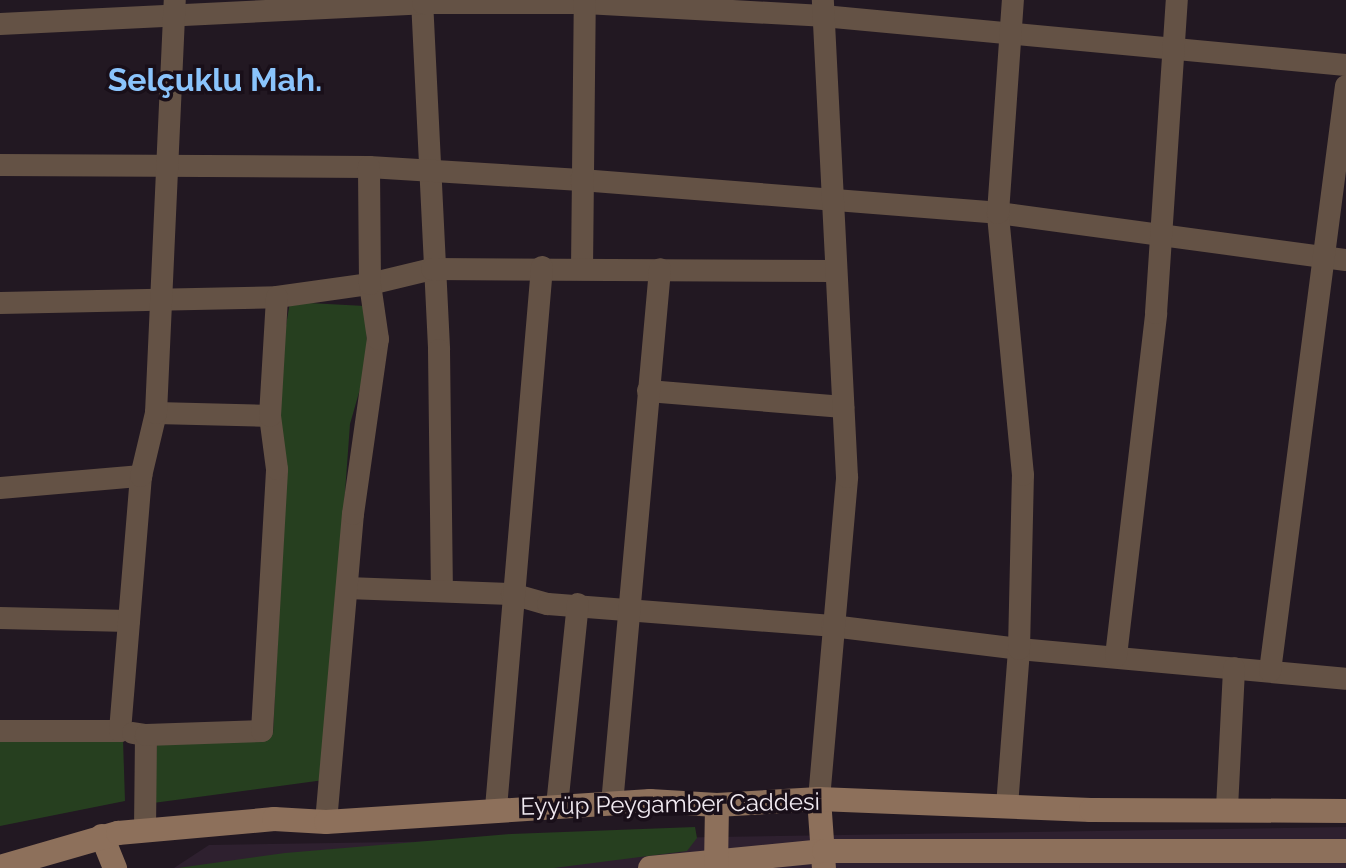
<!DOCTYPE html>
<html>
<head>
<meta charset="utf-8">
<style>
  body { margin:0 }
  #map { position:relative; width:1346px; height:868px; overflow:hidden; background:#221822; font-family:Raleway,sans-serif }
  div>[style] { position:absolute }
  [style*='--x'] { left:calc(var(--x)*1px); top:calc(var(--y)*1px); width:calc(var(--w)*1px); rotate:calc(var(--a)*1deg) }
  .built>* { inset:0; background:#2e202f }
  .green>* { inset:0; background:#263f1f }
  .street>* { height:22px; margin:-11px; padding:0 11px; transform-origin:11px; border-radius:11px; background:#645245 }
  .secondary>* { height:24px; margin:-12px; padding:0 12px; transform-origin:12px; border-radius:12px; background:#8d705b }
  span { translate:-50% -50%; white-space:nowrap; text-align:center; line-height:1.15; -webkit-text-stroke:7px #190f19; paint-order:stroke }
  .street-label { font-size:24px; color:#f1eaf1 }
  .district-label { font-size:32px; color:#8ac4fc; font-weight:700 }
</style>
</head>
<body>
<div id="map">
  <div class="built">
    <div style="clip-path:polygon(1346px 827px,1346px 868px,174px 868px,209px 845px)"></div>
  </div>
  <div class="green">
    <div style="clip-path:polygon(290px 302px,365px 306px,368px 361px,350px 424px,324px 780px,153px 803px,157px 743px,273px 734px,286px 469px,275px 390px)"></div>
    <div style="clip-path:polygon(0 731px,123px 740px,125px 801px,0 826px)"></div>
    <div style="clip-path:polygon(695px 827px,697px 838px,687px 851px,554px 868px,178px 868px,285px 853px,511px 834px)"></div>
  </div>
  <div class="street">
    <div style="--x:422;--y:0;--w:350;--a:87.2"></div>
    <div style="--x:439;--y:350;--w:241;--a:89.3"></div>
    <div style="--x:0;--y:24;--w:424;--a:-2.8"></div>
    <div style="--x:423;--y:3;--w:162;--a:0"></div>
    <div style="--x:585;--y:3;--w:238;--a:3.1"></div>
    <div style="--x:823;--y:16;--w:525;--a:5.35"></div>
    <div style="--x:0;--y:165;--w:369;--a:0.3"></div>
    <div style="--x:369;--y:167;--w:212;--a:3.5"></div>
    <div style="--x:581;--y:180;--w:418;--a:4.5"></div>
    <div style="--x:998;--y:213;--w:351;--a:7.7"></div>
    <div style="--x:582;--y:269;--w:269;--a:-89.4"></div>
    <div style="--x:0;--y:303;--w:277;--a:-1.2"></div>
    <div style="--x:277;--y:297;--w:94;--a:-8"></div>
    <div style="--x:370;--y:284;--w:64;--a:-13.6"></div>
    <div style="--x:432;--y:269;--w:402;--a:0.3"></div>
    <div style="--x:648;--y:391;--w:196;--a:4.7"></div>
    <div style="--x:156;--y:413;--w:114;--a:1.5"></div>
    <div style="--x:0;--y:488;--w:142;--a:-4.9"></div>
    <div style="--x:347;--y:588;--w:165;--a:2.1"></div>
    <div style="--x:512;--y:594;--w:37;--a:16"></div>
    <div style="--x:548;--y:604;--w:285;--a:4.4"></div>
    <div style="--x:832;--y:626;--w:188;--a:7"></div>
    <div style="--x:1019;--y:649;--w:328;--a:5.2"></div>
    <div style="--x:0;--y:618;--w:129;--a:1.3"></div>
    <div style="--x:1116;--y:656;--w:345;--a:-83.3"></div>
    <div style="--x:1156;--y:313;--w:314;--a:-86.2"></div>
    <div style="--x:1270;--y:671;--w:590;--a:-82.6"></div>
    <div style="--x:0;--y:731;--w:120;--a:0"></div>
    <div style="--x:120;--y:731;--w:256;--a:-85.3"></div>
    <div style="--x:141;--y:476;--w:65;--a:-76.6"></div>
    <div style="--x:156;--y:413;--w:413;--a:-87.4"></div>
    <div style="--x:133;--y:733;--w:13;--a:9"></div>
    <div style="--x:146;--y:735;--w:96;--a:90.6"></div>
    <div style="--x:146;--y:735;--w:116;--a:-2"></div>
    <div style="--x:262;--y:731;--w:262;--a:-86.7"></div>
    <div style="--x:277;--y:469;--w:53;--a:-97.5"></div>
    <div style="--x:270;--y:416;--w:119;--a:-86.6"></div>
    <div style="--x:819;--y:799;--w:323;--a:-85"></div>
    <div style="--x:847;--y:477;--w:478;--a:-92.9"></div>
    <div style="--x:612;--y:804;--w:537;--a:-84.87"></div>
    <div style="--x:557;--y:806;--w:203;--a:-84.1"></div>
    <div style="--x:1007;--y:806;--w:157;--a:-85.6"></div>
    <div style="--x:1019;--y:649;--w:174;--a:-88.7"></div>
    <div style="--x:1023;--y:475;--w:263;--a:-95.5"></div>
    <div style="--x:998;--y:213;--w:214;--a:-86"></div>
    <div style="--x:496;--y:808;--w:543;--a:-85.14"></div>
    <div style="--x:1227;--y:808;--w:140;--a:-87.1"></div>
    <div style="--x:326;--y:822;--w:309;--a:-85"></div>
    <div style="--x:353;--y:514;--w:177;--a:-81.9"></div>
    <div style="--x:378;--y:339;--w:56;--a:-98.3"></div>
    <div style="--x:370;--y:284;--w:117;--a:-90.5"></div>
  </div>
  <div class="secondary">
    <div style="--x:819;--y:799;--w:69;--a:85.9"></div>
    <div style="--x:102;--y:836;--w:35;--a:68"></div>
    <div style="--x:0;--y:867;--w:123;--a:-16.1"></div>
    <div style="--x:118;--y:833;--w:157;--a:-5.1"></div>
    <div style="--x:274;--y:819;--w:52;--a:3.3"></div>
    <div style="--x:326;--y:822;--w:325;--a:-3.7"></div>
    <div style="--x:650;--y:801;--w:67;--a:3.4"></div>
    <div style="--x:717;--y:805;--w:102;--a:-3.4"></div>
    <div style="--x:819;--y:799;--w:272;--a:2.3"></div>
    <div style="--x:1091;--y:810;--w:255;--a:0.2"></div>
    <div style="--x:650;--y:868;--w:175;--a:-5.6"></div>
    <div style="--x:824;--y:851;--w:522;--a:0"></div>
    <div style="--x:716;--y:868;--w:63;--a:-89.1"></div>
  </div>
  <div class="street-label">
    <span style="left:670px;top:804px;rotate:-1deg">Eyyüp Peygamber Caddesi</span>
  </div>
  <div class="district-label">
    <span style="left:215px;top:80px">Selçuklu Mah.</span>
  </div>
</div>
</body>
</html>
